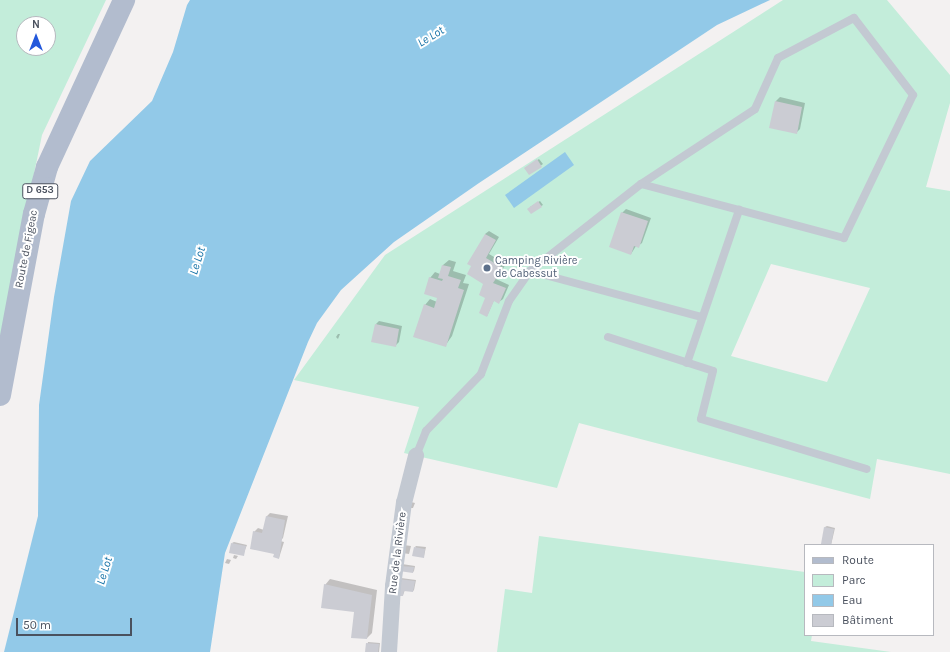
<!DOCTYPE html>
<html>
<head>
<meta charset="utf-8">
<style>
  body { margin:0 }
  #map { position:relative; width:950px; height:652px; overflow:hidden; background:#f3f1f1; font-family:Karla,sans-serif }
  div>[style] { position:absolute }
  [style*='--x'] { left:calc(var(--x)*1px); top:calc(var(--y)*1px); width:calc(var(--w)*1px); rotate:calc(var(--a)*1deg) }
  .green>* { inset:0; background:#c3edda }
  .water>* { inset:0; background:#92c9e8 }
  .shadow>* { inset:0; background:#0003 }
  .building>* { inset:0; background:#cbccd3 }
  .lane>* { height:8px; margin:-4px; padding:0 4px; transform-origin:4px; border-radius:4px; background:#c3c9d2 }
  .street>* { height:16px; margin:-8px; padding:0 8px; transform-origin:8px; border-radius:8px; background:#c3c9d2 }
  .primary>* { height:22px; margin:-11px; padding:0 11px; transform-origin:11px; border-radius:11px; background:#b2bcce }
  .dots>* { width:11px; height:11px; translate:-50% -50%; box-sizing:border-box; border:2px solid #fff; border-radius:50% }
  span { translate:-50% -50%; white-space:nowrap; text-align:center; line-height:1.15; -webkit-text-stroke:4px #fff; paint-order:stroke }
  .shield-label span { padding:1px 3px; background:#fff; border:1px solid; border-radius:3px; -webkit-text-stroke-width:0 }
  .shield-label { font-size:10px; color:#4a515e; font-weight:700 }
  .street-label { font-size:11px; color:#4a515e }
  .service-label { font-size:11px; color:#4e5e75 }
  .left { translate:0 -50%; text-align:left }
  .water-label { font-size:12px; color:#1471a6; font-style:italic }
  .legend { position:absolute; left:804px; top:544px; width:130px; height:92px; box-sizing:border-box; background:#fff; border:1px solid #b7b9bf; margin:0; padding:5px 7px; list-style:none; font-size:12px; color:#4a515e }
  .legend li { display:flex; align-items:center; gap:8px; height:20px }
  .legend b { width:20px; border:1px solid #b7b9bf }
  .north { position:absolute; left:16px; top:16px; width:40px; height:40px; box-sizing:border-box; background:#fff; border:1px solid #b7b9bf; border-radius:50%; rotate:0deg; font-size:11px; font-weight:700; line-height:16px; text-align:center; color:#4a515e }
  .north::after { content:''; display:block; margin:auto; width:14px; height:18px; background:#2358db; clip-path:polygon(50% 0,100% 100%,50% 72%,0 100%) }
  .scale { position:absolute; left:16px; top:618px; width:116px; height:18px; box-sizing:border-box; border:2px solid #4a515e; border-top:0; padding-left:5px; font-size:12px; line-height:14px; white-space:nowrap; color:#4a515e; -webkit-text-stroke:3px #fff; paint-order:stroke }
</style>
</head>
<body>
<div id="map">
  <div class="green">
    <div style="clip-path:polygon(evenodd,0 0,106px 0,42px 135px,0 339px,0 0,24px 24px,48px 24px,48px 48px,24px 48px,24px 24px)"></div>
    <div style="clip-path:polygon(evenodd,783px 0,887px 0,950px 75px,950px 103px,926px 187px,950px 191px,950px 474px,877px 459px,870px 499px,579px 423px,557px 488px,404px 453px,419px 407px,294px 380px,385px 255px,783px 0,771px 264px,870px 288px,827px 382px,731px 356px,771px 264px)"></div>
    <div style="clip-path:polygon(539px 536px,805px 572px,805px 635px,812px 635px,811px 641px,891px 652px,497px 652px,505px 589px,532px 593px)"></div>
  </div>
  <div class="water">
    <div style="clip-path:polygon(190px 0,770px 0,717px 25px,479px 183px,394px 242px,341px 290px,317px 323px,308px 342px,225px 553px,210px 652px,4px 652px,38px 516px,39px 405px,54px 297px,71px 201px,90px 161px,152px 101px,173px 52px,187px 5px)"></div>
    <div style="clip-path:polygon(565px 152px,574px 165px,514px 208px,505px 195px)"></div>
  </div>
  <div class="shadow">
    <div style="clip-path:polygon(780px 97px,805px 103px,800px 129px,796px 133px,771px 127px,776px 101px)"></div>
    <div style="clip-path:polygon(539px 159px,543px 164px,529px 174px,527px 167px)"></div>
    <div style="clip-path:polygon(540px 201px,543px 205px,541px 206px,530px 207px)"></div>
    <div style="clip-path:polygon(626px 209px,651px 218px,642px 243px,638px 246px,636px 246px,631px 254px,622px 213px)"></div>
    <div style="clip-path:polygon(489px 231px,499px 237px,489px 254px,506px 264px,496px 279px,509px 285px,503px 299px,499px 302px,494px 300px,487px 316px,486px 298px,488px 278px,483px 283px,485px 234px)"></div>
    <div style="clip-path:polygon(449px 260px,456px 262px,453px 271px,466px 275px,463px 283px,469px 284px,452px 336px,445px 346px,425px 305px,430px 299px,437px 302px,438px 297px,430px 278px,435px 272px,440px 274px,443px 265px)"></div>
    <div style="clip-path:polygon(379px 321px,402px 326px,399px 342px,395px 346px,376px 324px)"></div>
    <div style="clip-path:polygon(338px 334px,340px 334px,338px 339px,336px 337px)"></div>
    <div style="clip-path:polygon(411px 502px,415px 503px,413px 508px,409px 508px)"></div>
    <div style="clip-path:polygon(270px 513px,288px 516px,283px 538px,280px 541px,284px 542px,279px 558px,254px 532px,258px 528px,264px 530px,267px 516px)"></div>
    <div style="clip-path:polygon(827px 526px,835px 528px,831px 545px,825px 527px)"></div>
    <div style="clip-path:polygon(234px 542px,247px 545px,243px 555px,232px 543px)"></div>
    <div style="clip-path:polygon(404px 545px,411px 546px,409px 554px,402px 553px)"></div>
    <div style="clip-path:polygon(416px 546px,426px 547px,424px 556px,415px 547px)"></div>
    <div style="clip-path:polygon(234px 555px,238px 556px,236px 559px,233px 558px)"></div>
    <div style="clip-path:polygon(227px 559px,231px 560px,229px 564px,225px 563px)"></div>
    <div style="clip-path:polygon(402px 564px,415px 566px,414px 571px,413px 572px,400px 570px)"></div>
    <div style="clip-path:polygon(401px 578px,416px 580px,414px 590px,413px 591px,405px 590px,403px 595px)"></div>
    <div style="clip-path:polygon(330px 579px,377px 590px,372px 633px,367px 638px,355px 611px,325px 585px)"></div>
    <div style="clip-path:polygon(368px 642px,380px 643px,379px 652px,366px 652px)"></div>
  </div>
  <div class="building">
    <div style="clip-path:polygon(775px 101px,802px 107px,797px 134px,769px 128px)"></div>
    <div style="clip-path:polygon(537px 159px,542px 167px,529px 175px,524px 168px)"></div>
    <div style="clip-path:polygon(538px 201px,542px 207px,531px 214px,527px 209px)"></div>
    <div style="clip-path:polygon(621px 212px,648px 221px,639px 248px,634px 246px,631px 255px,609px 247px)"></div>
    <div style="clip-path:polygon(485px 234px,496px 240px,486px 258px,503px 268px,493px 283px,506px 288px,499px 304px,494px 301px,487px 317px,479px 313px,485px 298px,479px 295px,483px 284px,467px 274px,471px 266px,467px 264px)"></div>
    <div style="clip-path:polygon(442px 265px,451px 267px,448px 276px,461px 280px,458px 288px,464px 290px,446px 347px,413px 337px,424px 304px,434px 308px,437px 298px,424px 294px,429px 277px,442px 281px,443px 279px,438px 278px)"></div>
    <div style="clip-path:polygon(375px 324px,399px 329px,396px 347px,371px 342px)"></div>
    <div style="clip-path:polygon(266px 516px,285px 520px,279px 559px,273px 557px,274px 554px,250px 549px,253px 531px,262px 533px)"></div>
    <div style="clip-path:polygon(824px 527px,834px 529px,831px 545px,821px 544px)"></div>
    <div style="clip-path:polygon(231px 543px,246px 546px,244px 556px,229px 553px)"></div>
    <div style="clip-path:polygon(414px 547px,425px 549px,424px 558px,412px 556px)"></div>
    <div style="clip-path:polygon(400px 566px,414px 567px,413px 573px,399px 571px)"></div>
    <div style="clip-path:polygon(399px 579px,415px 581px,413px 592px,404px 591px,403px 596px,397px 596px)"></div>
    <div style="clip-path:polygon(324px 584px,372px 595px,367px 639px,351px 638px,354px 612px,321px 608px)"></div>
    <div style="clip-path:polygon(366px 643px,379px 644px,378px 652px,365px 652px)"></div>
  </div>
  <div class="lane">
    <div style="--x:530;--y:271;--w:178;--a:15"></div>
    <div style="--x:608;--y:337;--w:110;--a:17.9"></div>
    <div style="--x:713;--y:371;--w:49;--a:104"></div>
    <div style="--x:701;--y:419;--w:173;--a:16.8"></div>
    <div style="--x:687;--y:363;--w:162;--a:-71.2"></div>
    <div style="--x:416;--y:456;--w:27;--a:-68"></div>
    <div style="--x:426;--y:431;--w:79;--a:-46"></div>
    <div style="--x:481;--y:374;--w:78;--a:-69"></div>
    <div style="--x:509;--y:301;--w:37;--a:-55"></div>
    <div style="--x:530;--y:271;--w:141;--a:-38.1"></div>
    <div style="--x:641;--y:184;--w:136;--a:-33.3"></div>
    <div style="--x:755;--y:109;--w:56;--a:-65.7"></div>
    <div style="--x:778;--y:58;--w:86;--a:-27.8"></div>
    <div style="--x:854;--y:18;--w:97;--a:52.5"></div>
    <div style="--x:913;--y:95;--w:159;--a:115.8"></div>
    <div style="--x:844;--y:238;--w:210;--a:-165.1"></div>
  </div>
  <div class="street">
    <div style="--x:389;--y:652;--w:66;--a:-86.5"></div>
    <div style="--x:393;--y:586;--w:84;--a:-82.5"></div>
    <div style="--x:404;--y:503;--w:49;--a:-75.7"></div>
  </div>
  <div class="primary">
    <div style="--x:0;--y:395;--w:184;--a:-79.4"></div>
    <div style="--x:34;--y:214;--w:49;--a:-74.5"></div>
    <div style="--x:47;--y:167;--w:184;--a:-65.2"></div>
  </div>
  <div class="dots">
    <div style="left:487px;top:268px;background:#5c6f8a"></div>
  </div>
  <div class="shield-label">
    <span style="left:40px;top:191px">D 653</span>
  </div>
  <div class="street-label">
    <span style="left:27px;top:249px;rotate:-79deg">Route de Figeac</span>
    <span style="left:398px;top:553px;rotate:-83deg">Rue de la Rivière</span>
  </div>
  <div class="service-label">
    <span class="left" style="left:495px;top:268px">Camping Rivière<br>de Cabessut</span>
  </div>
  <div class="water-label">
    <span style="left:431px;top:37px;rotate:-31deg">Le Lot</span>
    <span style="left:198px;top:261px;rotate:-73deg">Le Lot</span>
    <span style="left:105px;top:571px;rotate:-73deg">Le Lot</span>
  </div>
  <ul class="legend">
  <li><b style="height:5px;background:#b2bcce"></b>Route</li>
  <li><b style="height:11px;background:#c3edda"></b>Parc</li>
  <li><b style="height:11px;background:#92c9e8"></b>Eau</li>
  <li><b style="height:11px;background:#cbccd3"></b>Bâtiment</li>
  </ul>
  <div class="north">N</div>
  <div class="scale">50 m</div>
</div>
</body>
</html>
